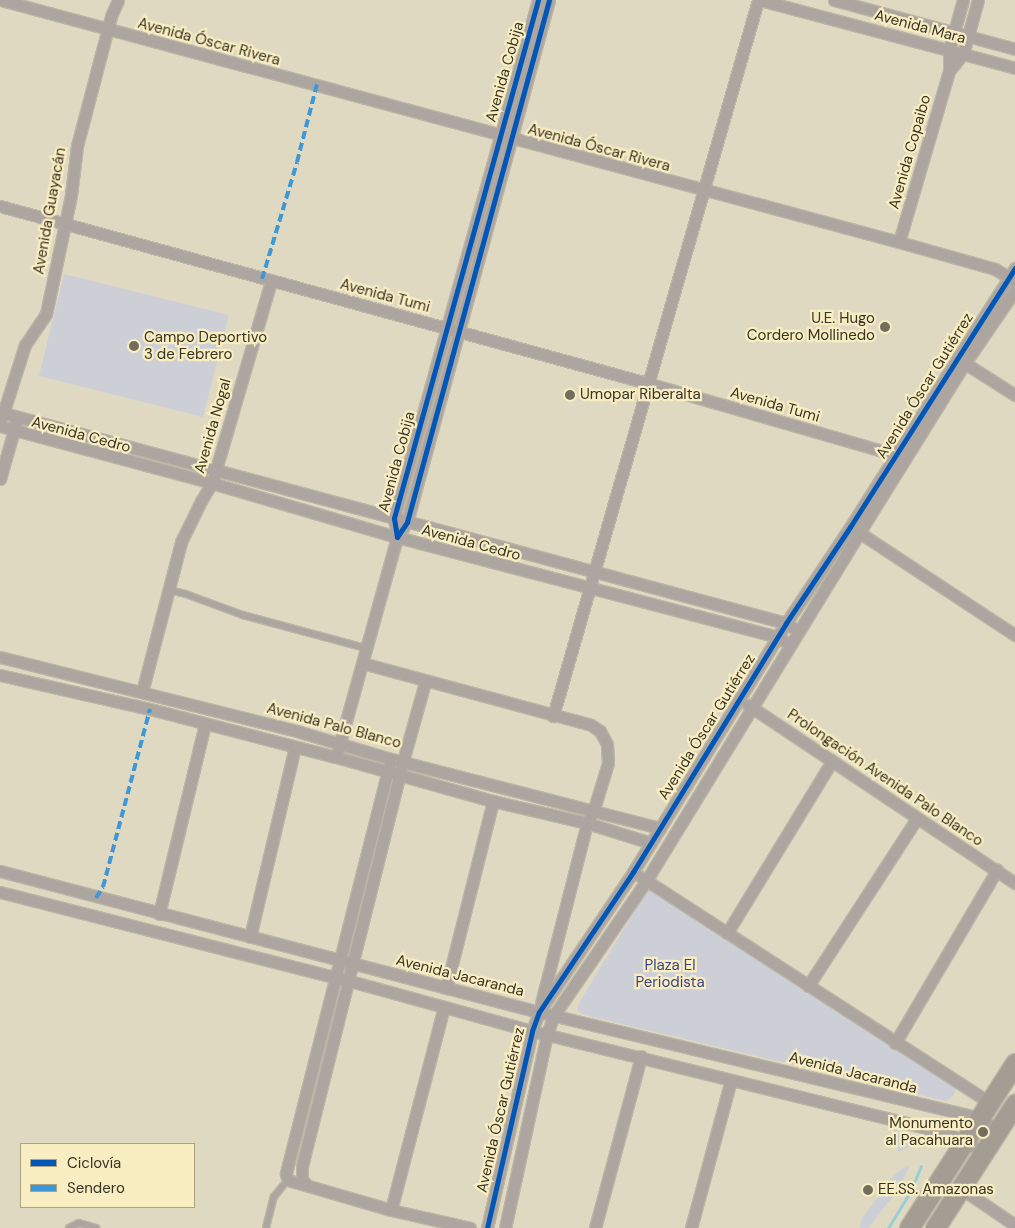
<!DOCTYPE html>
<html>
<head>
<meta charset="utf-8">
<style>
  body { margin:0 }
  #map { position:relative; width:1015px; height:1228px; overflow:hidden; background:#dfd9c2; font-family:"DM Sans",sans-serif }
  div>[style] { position:absolute }
  [style*='--x'] { left:calc(var(--x)*1px); top:calc(var(--y)*1px); width:calc(var(--w)*1px); rotate:calc(var(--a)*1deg) }
  .green>* { inset:0; background:#cdcfd7 }
  .stream>* { height:3px; margin:-1.5px; padding:0 1.5px; transform-origin:1.5px; border-radius:1.5px; background:#9aced4 }
  .roads { filter:drop-shadow(1px 0 #bbb6a5) drop-shadow(-1px 0 #bbb6a5) drop-shadow(0 1px #bbb6a5) drop-shadow(0 -1px #bbb6a5) }
  .lane>* { height:5.5px; margin:-2.75px; padding:0 2.75px; transform-origin:2.75px; border-radius:2.75px; background:#aca5a0 }
  .street>* { height:11px; margin:-5.5px; padding:0 5.5px; transform-origin:5.5px; border-radius:5.5px; background:#aca5a0 }
  .primary>* { height:19px; margin:-9.5px; padding:0 9.5px; transform-origin:9.5px; border-radius:9.5px; background:#a49d94 }
  .quiet>* { height:4px; margin-top:-2px; transform-origin:0; background:repeating-linear-gradient(90deg,#3e97d6 0 8px,transparent 0 12px) }
  .cycleway>* { height:5px; margin:-2.5px; padding:0 2.5px; transform-origin:2.5px; border-radius:2.5px; background:#0057b8 }
  .dots>* { width:14px; height:14px; translate:-50% -50%; box-sizing:border-box; border:2px solid #f9edc2; border-radius:50% }
  span { translate:-50% -50%; white-space:nowrap; text-align:center; line-height:1.15; -webkit-text-stroke:4.5px #f9edc2; paint-order:stroke }
  .street-label { font-size:15px; color:#383423 }
  .poi-label { font-size:15px; color:#383423 }
  .right { translate:-100% -50%; text-align:right }
  .left { translate:0 -50%; text-align:left }
  .park-label { font-size:15px; color:#3a4386 }
  .legend { position:absolute; left:20px; top:1143px; width:175px; height:65px; box-sizing:border-box; background:#f9edc2; border:1px solid #aca382; margin:0; padding:6px 9px; list-style:none; font-size:15px; color:#383423 }
  .legend li { display:flex; align-items:center; gap:10px; height:25px }
  .legend b { width:25px; border:1px solid #aca382 }
</style>
</head>
<body>
<div id="map">
  <div class="green">
    <div style="clip-path:polygon(64px 274px,229px 315px,203px 417px,39px 376px)"></div>
    <div style="clip-path:polygon(647px 891px,653px 891px,956px 1087px,954px 1095px,946px 1101px,584px 1015px,577px 1010px,580px 1001px)"></div>
    <div style="clip-path:polygon(894px 1129px,925px 1139px,899px 1152px,893px 1142px,896px 1139px,893px 1135px)"></div>
    <div style="clip-path:polygon(910px 1166px,898px 1190px,868px 1228px,860px 1228px,862px 1218px,879px 1196px,886px 1183px,904px 1167px)"></div>
  </div>
  <div class="stream">
    <div style="--x:888;--y:1228;--w:42;--a:-58.6"></div>
    <div style="--x:910;--y:1192;--w:28;--a:-67"></div>
  </div>
  <div class="roads">
    <div class="lane">
      <div style="--x:169;--y:590;--w:17;--a:13"></div>
      <div style="--x:186;--y:594;--w:61;--a:20.2"></div>
      <div style="--x:243;--y:615;--w:126;--a:15.1"></div>
      <div style="--x:69;--y:1228;--w:11;--a:-27"></div>
      <div style="--x:79;--y:1223;--w:18;--a:16"></div>
      <div style="--x:266;--y:1228;--w:32;--a:-76"></div>
      <div style="--x:274;--y:1197;--w:22;--a:-51"></div>
    </div>
    <div class="street">
      <div style="--x:1;--y:0;--w:930;--a:15.08"></div>
      <div style="--x:899;--y:242;--w:100;--a:15.7"></div>
      <div style="--x:995;--y:269;--w:23;--a:31"></div>
      <div style="--x:538;--y:0;--w:538;--a:105.54"></div>
      <div style="--x:394;--y:518;--w:19;--a:81"></div>
      <div style="--x:397;--y:537;--w:18;--a:-56"></div>
      <div style="--x:407;--y:522;--w:541;--a:-74.78"></div>
      <div style="--x:760;--y:0;--w:264;--a:14.9"></div>
      <div style="--x:834;--y:0;--w:188;--a:15.1"></div>
      <div style="--x:949;--y:71;--w:22;--a:-51"></div>
      <div style="--x:963;--y:54;--w:56;--a:-74.5"></div>
      <div style="--x:0;--y:206;--w:671;--a:15.3"></div>
      <div style="--x:647;--y:383;--w:245;--a:16.1"></div>
      <div style="--x:882;--y:451;--w:20;--a:30"></div>
      <div style="--x:899;--y:242;--w:178;--a:-73.7"></div>
      <div style="--x:949;--y:71;--w:21;--a:-90"></div>
      <div style="--x:949;--y:50;--w:52;--a:-74.4"></div>
      <div style="--x:960;--y:360;--w:65;--a:32.5"></div>
      <div style="--x:0;--y:412;--w:814;--a:15.03"></div>
      <div style="--x:786;--y:623;--w:7;--a:34"></div>
      <div style="--x:1;--y:420;--w:79;--a:-72.3"></div>
      <div style="--x:25;--y:345;--w:37;--a:-56"></div>
      <div style="--x:46;--y:314;--w:122;--a:-78.1"></div>
      <div style="--x:71;--y:195;--w:49;--a:-83"></div>
      <div style="--x:77;--y:146;--w:134;--a:-75.3"></div>
      <div style="--x:111;--y:16;--w:17;--a:-66"></div>
      <div style="--x:0;--y:426;--w:220;--a:15"></div>
      <div style="--x:212;--y:483;--w:193;--a:16.3"></div>
      <div style="--x:397;--y:537;--w:394;--a:14.7"></div>
      <div style="--x:778;--y:637;--w:7;--a:34"></div>
      <div style="--x:0;--y:479;--w:58;--a:-74.1"></div>
      <div style="--x:854;--y:529;--w:193;--a:33.4"></div>
      <div style="--x:0;--y:657;--w:309;--a:14"></div>
      <div style="--x:300;--y:732;--w:95;--a:16.5"></div>
      <div style="--x:391;--y:759;--w:278;--a:14.4"></div>
      <div style="--x:362;--y:663;--w:237;--a:15.1"></div>
      <div style="--x:591;--y:725;--w:11;--a:34"></div>
      <div style="--x:600;--y:731;--w:15;--a:62"></div>
      <div style="--x:607;--y:744;--w:19;--a:87"></div>
      <div style="--x:608;--y:763;--w:51;--a:107"></div>
      <div style="--x:593;--y:812;--w:13;--a:119"></div>
      <div style="--x:587;--y:823;--w:186;--a:104.3"></div>
      <div style="--x:0;--y:675;--w:154;--a:12.8"></div>
      <div style="--x:150;--y:709;--w:192;--a:14.5"></div>
      <div style="--x:336;--y:757;--w:163;--a:15.7"></div>
      <div style="--x:493;--y:801;--w:97;--a:13.2"></div>
      <div style="--x:587;--y:823;--w:67;--a:17.4"></div>
      <div style="--x:142;--y:692;--w:155;--a:-75.4"></div>
      <div style="--x:181;--y:542;--w:46;--a:-64"></div>
      <div style="--x:201;--y:501;--w:21;--a:-59"></div>
      <div style="--x:212;--y:483;--w:210;--a:-73.7"></div>
      <div style="--x:748;--y:705;--w:321;--a:33.7"></div>
      <div style="--x:553;--y:716;--w:745;--a:-74.02"></div>
      <div style="--x:338;--y:750;--w:221;--a:-74.5"></div>
      <div style="--x:389;--y:766;--w:421;--a:104.2"></div>
      <div style="--x:286;--y:1174;--w:6;--a:72"></div>
      <div style="--x:288;--y:1180;--w:107;--a:16.2"></div>
      <div style="--x:391;--y:1210;--w:81;--a:12.8"></div>
      <div style="--x:0;--y:871;--w:557;--a:14.66"></div>
      <div style="--x:539;--y:1012;--w:453;--a:13.5"></div>
      <div style="--x:979;--y:1118;--w:22;--a:32"></div>
      <div style="--x:641;--y:877;--w:414;--a:32.9"></div>
      <div style="--x:0;--y:892;--w:361;--a:14.3"></div>
      <div style="--x:350;--y:981;--w:189;--a:15.4"></div>
      <div style="--x:532;--y:1031;--w:423;--a:13.8"></div>
      <div style="--x:943;--y:1132;--w:23;--a:23"></div>
      <div style="--x:964;--y:1141;--w:23;--a:31"></div>
      <div style="--x:159;--y:914;--w:195;--a:-76.4"></div>
      <div style="--x:727;--y:933;--w:202;--a:-58.6"></div>
      <div style="--x:250;--y:937;--w:195;--a:-76.7"></div>
      <div style="--x:808;--y:986;--w:200;--a:-57"></div>
      <div style="--x:446;--y:988;--w:193;--a:-75.9"></div>
      <div style="--x:895;--y:1043;--w:201;--a:-59.5"></div>
      <div style="--x:305;--y:1183;--w:4;--a:-135"></div>
      <div style="--x:302;--y:1180;--w:14;--a:-90"></div>
      <div style="--x:302;--y:1166;--w:417;--a:-76"></div>
      <div style="--x:403;--y:761;--w:82;--a:-74.4"></div>
      <div style="--x:960;--y:1188;--w:66;--a:33.9"></div>
      <div style="--x:391;--y:1210;--w:210;--a:-75.4"></div>
      <div style="--x:487;--y:1228;--w:202;--a:-77.1"></div>
      <div style="--x:532;--y:1031;--w:20;--a:-70"></div>
      <div style="--x:539;--y:1012;--w:169;--a:-56.1"></div>
      <div style="--x:633;--y:872;--w:292;--a:-58.4"></div>
      <div style="--x:786;--y:623;--w:115;--a:-56.3"></div>
      <div style="--x:850;--y:527;--w:307;--a:-57.5"></div>
      <div style="--x:505;--y:1228;--w:198;--a:-77.8"></div>
      <div style="--x:547;--y:1034;--w:20;--a:-70"></div>
      <div style="--x:554;--y:1015;--w:163;--a:-55.5"></div>
      <div style="--x:646;--y:881;--w:408;--a:-58.5"></div>
      <div style="--x:859;--y:533;--w:200;--a:-58.1"></div>
      <div style="--x:965;--y:363;--w:88;--a:-55.6"></div>
      <div style="--x:595;--y:1228;--w:178;--a:-75"></div>
      <div style="--x:691;--y:1228;--w:153;--a:-74.9"></div>
    </div>
    <div class="primary">
      <div style="--x:909;--y:1228;--w:196;--a:-57.3"></div>
      <div style="--x:935;--y:1228;--w:148;--a:-57.2"></div>
    </div>
  </div>
  <div class="quiet">
    <div style="--x:262;--y:279;--w:122;--a:-73.3"></div>
    <div style="--x:297;--y:162;--w:81;--a:-75.6"></div>
    <div style="--x:96;--y:898;--w:13;--a:-58"></div>
    <div style="--x:103;--y:887;--w:184;--a:-75.2"></div>
  </div>
  <div class="cycleway">
    <div style="--x:538;--y:0;--w:538;--a:105.54"></div>
    <div style="--x:394;--y:518;--w:19;--a:81"></div>
    <div style="--x:397;--y:537;--w:18;--a:-56"></div>
    <div style="--x:407;--y:522;--w:541;--a:-74.78"></div>
    <div style="--x:487;--y:1228;--w:202;--a:-77.1"></div>
    <div style="--x:532;--y:1031;--w:20;--a:-70"></div>
    <div style="--x:539;--y:1012;--w:169;--a:-56.1"></div>
    <div style="--x:633;--y:872;--w:292;--a:-58.4"></div>
    <div style="--x:786;--y:623;--w:115;--a:-56.3"></div>
    <div style="--x:850;--y:527;--w:307;--a:-57.5"></div>
  </div>
  <div class="dots">
    <div style="left:885px;top:327px;background:#726e5b"></div>
    <div style="left:134px;top:346px;background:#726e5b"></div>
    <div style="left:570px;top:395px;background:#726e5b"></div>
    <div style="left:983px;top:1132px;background:#726e5b"></div>
    <div style="left:868px;top:1190px;background:#726e5b"></div>
  </div>
  <div class="street-label">
    <span style="left:920px;top:27px;rotate:15deg">Avenida Mara</span>
    <span style="left:209px;top:42px;rotate:15deg">Avenida Óscar Rivera</span>
    <span style="left:505px;top:72px;rotate:-74deg">Avenida Cobija</span>
    <span style="left:599px;top:148px;rotate:15deg">Avenida Óscar Rivera</span>
    <span style="left:910px;top:152px;rotate:-74deg">Avenida Copaibo</span>
    <span style="left:50px;top:211px;rotate:-80deg">Avenida Guayacán</span>
    <span style="left:385px;top:296px;rotate:15deg">Avenida Tumi</span>
    <span style="left:925px;top:386px;rotate:-58deg">Avenida Óscar Gutiérrez</span>
    <span style="left:775px;top:405px;rotate:16deg">Avenida Tumi</span>
    <span style="left:213px;top:426px;rotate:-74deg">Avenida Nogal</span>
    <span style="left:81px;top:435px;rotate:15deg">Avenida Cedro</span>
    <span style="left:397px;top:462px;rotate:-75deg">Avenida Cobija</span>
    <span style="left:471px;top:543px;rotate:15deg">Avenida Cedro</span>
    <span style="left:334px;top:726px;rotate:15deg">Avenida Palo Blanco</span>
    <span style="left:707px;top:727px;rotate:-58deg">Avenida Óscar Gutiérrez</span>
    <span style="left:885px;top:778px;rotate:34deg">Prolongación Avenida Palo Blanco</span>
    <span style="left:460px;top:976px;rotate:14deg">Avenida Jacaranda</span>
    <span style="left:853px;top:1073px;rotate:14deg">Avenida Jacaranda</span>
    <span style="left:501px;top:1110px;rotate:-77deg">Avenida Óscar Gutiérrez</span>
  </div>
  <div class="poi-label">
    <span class="right" style="left:875px;top:327px">U.E. Hugo<br>Cordero Mollinedo</span>
    <span class="left" style="left:144px;top:346px">Campo Deportivo<br>3 de Febrero</span>
    <span class="left" style="left:580px;top:395px">Umopar Riberalta</span>
    <span class="right" style="left:973px;top:1132px">Monumento<br>al Pacahuara</span>
    <span class="left" style="left:878px;top:1190px">EE.SS. Amazonas</span>
  </div>
  <div class="park-label">
    <span style="left:670px;top:974px">Plaza El<br>Periodista</span>
  </div>
  <ul class="legend">
  <li><b style="height:6px;background:#0057b8"></b>Ciclovía</li>
  <li><b style="height:6px;background:#3e97d6"></b>Sendero</li>
  </ul>
</div>
</body>
</html>
